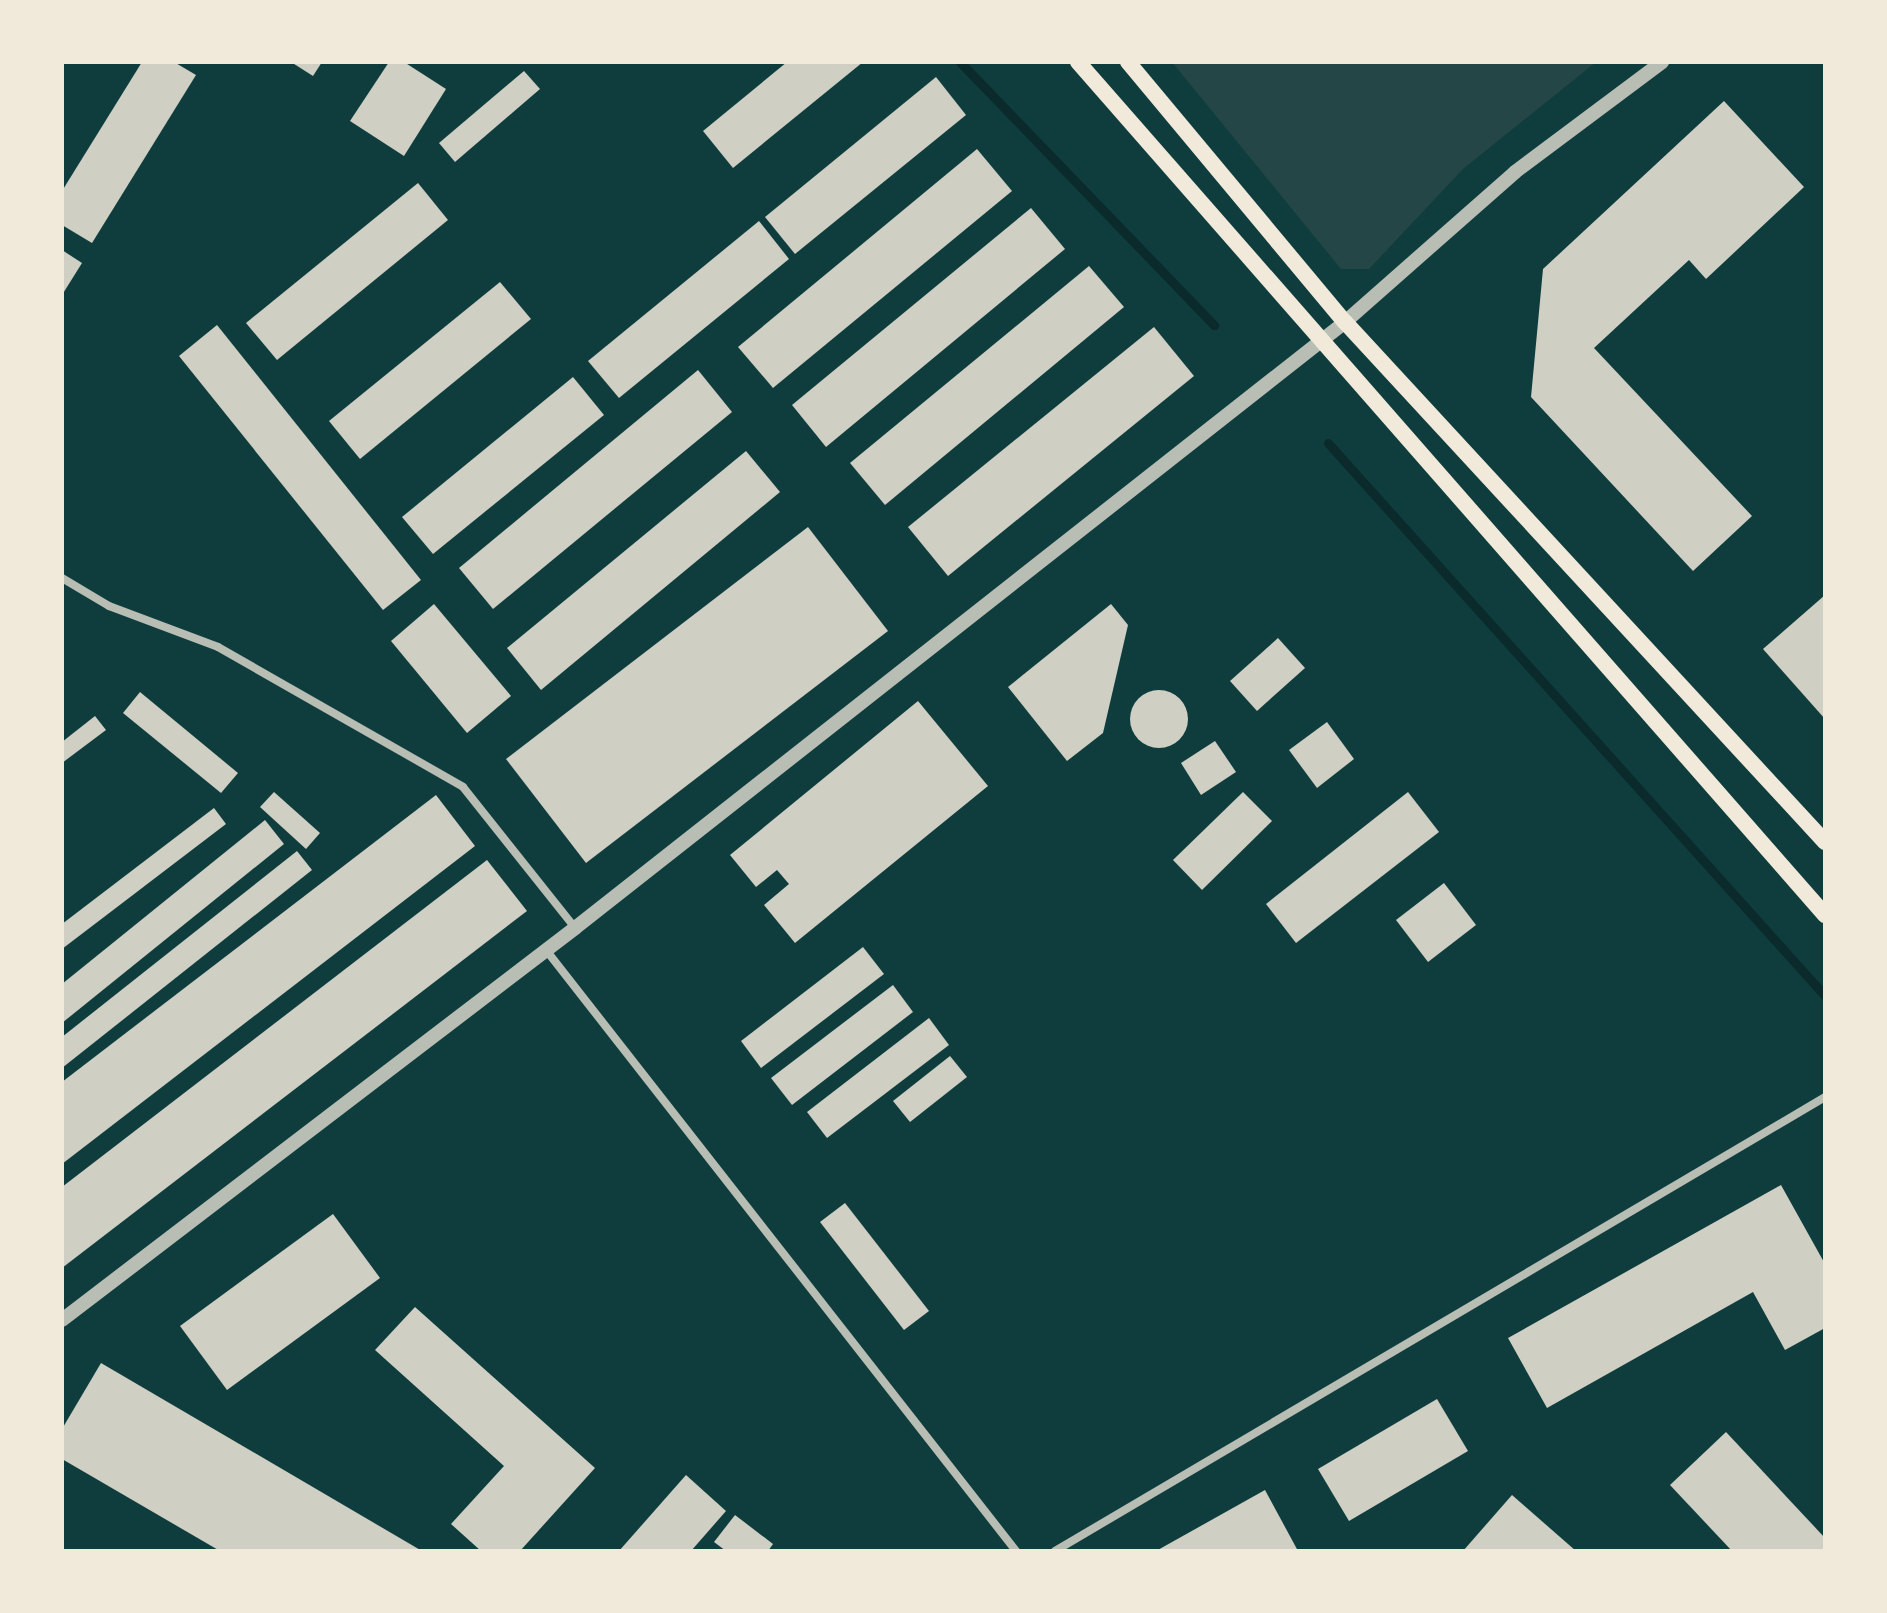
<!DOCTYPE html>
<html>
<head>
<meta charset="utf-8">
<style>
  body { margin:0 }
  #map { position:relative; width:1887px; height:1613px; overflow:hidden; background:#0f3d3e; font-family:"Alegreya Sans",sans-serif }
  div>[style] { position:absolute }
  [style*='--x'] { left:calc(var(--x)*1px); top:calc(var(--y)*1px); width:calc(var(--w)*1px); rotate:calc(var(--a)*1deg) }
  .green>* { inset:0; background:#244646 }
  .stream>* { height:9px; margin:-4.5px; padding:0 4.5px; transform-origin:4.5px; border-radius:4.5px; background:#0a2a2b }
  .building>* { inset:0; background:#cfcfc3 }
  .round { border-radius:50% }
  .minor>* { height:8px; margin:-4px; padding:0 4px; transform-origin:4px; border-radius:4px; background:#b8beb3 }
  .tertiary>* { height:14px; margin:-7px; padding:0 7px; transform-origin:7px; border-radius:7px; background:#b8beb3 }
  .secondary>* { height:16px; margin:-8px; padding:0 8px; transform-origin:8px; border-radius:8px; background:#f1e9da }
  span { translate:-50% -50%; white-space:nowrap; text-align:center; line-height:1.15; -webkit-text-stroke:8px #f1e9da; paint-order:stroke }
  .frame { position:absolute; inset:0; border:64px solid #f1e9da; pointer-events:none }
</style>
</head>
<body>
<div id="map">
  <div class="green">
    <div style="clip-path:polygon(1172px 62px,1596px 62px,1463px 169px,1369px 269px,1341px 269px)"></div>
  </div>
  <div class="stream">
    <div style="--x:960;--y:62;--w:366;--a:46"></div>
    <div style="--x:1328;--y:443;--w:744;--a:48.05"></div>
  </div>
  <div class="building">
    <div style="clip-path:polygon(142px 62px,174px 62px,196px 75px,92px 243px,62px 225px,62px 191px)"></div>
    <div style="clip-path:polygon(291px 62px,322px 62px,313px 76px)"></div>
    <div style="clip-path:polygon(389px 62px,404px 62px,446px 89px,404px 156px,350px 121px)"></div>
    <div style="clip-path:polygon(787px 62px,863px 62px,733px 168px,703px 131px)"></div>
    <div style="clip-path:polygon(524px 71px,540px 89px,455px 162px,439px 143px)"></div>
    <div style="clip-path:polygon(936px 77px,966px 115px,795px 254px,765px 217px)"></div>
    <div style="clip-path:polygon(1724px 101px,1804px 187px,1706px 279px,1689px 260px,1594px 348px,1752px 516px,1693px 571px,1531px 397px,1543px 269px)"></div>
    <div style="clip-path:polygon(977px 149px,1012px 191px,773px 388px,738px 347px)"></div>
    <div style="clip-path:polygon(418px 183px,448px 220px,277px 360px,246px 323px)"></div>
    <div style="clip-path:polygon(1031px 208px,1065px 249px,826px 447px,792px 405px)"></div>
    <div style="clip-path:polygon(759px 221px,789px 259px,619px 398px,588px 361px)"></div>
    <div style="clip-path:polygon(62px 250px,82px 263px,62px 295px)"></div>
    <div style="clip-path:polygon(1089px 266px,1124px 307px,885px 505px,850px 463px)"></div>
    <div style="clip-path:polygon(500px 282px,531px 319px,360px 459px,329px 421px)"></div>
    <div style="clip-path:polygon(217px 325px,421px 580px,383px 610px,179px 356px)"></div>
    <div style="clip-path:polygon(1154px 327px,1194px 376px,948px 576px,908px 527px)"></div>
    <div style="clip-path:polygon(698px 370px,732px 412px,493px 609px,459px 568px)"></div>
    <div style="clip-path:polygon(573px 377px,604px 415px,433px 554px,402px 517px)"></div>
    <div style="clip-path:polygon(746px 451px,780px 492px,541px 690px,507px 648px)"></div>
    <div style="clip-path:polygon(808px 527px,888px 631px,586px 863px,506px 759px)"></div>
    <div style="clip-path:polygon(1825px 595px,1825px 719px,1763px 649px)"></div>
    <div style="clip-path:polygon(434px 604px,511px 696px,467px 733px,391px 641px)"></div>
    <div style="clip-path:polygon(1111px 604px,1128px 625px,1103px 733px,1067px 761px,1008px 687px)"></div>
    <div style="clip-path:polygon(1278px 638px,1305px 668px,1257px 711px,1230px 681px)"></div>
    <div class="round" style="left:1130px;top:690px;width:58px;height:58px"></div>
    <div style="clip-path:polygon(140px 692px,238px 773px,221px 793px,123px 713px)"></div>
    <div style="clip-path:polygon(918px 701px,988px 786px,795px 943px,764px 905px,789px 884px,777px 870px,756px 887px,730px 855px)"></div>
    <div style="clip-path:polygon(95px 716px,106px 730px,62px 763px,62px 742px)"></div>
    <div style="clip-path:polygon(1327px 722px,1354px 759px,1317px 788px,1289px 750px)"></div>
    <div style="clip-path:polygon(1215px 741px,1236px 772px,1201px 795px,1181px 763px)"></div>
    <div style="clip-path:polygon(274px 792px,320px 833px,306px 849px,260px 807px)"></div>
    <div style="clip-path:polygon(1243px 792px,1272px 821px,1202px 890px,1173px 860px)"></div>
    <div style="clip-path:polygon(1408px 792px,1439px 832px,1296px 943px,1266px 904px)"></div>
    <div style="clip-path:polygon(436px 795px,475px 846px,62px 1164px,62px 1082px)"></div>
    <div style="clip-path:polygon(214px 808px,226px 824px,62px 949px,62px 924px)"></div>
    <div style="clip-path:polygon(265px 820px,284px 844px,62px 1023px,62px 984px)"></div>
    <div style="clip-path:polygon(297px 851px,312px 870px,62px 1068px,62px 1037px)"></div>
    <div style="clip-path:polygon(487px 860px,527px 911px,62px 1268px,62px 1187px)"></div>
    <div style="clip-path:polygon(1444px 883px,1476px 925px,1428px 962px,1396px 920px)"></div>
    <div style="clip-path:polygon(863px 947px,884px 974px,761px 1068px,741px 1041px)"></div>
    <div style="clip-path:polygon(893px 985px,913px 1012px,792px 1105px,771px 1078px)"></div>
    <div style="clip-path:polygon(929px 1018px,949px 1045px,827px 1138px,807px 1112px)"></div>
    <div style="clip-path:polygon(950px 1056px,967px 1077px,910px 1122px,893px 1101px)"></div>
    <div style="clip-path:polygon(1781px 1185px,1825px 1264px,1825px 1328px,1785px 1350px,1753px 1292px,1547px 1408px,1508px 1338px)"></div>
    <div style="clip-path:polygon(845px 1203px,929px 1311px,904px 1330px,820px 1222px)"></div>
    <div style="clip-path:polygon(333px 1214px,380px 1278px,227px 1390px,180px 1326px)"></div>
    <div style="clip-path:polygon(415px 1307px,595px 1468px,520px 1551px,481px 1551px,451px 1524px,504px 1466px,375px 1350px)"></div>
    <div style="clip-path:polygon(101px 1363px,422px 1551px,220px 1551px,62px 1459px,62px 1429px)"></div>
    <div style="clip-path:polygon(1437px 1399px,1468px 1451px,1349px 1521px,1318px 1469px)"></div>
    <div style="clip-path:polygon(1726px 1432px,1825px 1538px,1825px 1551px,1732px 1551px,1670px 1485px)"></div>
    <div style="clip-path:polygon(686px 1475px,726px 1511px,691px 1551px,619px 1551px)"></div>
    <div style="clip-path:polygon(1265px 1490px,1298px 1551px,1156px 1551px)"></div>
    <div style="clip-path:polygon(1512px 1495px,1576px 1551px,1463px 1551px)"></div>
    <div style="clip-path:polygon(735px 1515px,773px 1544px,768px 1551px,726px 1551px,714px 1542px)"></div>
  </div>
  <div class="minor">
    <div style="--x:62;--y:578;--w:55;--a:30.8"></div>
    <div style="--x:109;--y:606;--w:116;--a:20.6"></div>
    <div style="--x:218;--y:647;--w:282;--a:29.7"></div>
    <div style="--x:463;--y:787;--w:180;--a:51.5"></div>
    <div style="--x:546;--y:950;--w:763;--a:51.97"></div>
    <div style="--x:1055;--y:1551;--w:894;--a:-30.52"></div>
  </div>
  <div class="tertiary">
    <div style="--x:62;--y:1320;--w:646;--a:-37.38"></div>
    <div style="--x:575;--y:928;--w:980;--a:-38.2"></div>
    <div style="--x:1345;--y:322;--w:227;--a:-41.4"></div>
    <div style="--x:1515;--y:172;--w:184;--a:-36.8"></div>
  </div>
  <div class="secondary">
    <div style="--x:1078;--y:62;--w:1134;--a:48.79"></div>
    <div style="--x:1128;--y:62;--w:339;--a:50.2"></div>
    <div style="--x:1345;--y:322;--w:708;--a:47.29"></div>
  </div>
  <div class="frame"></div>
</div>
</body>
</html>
